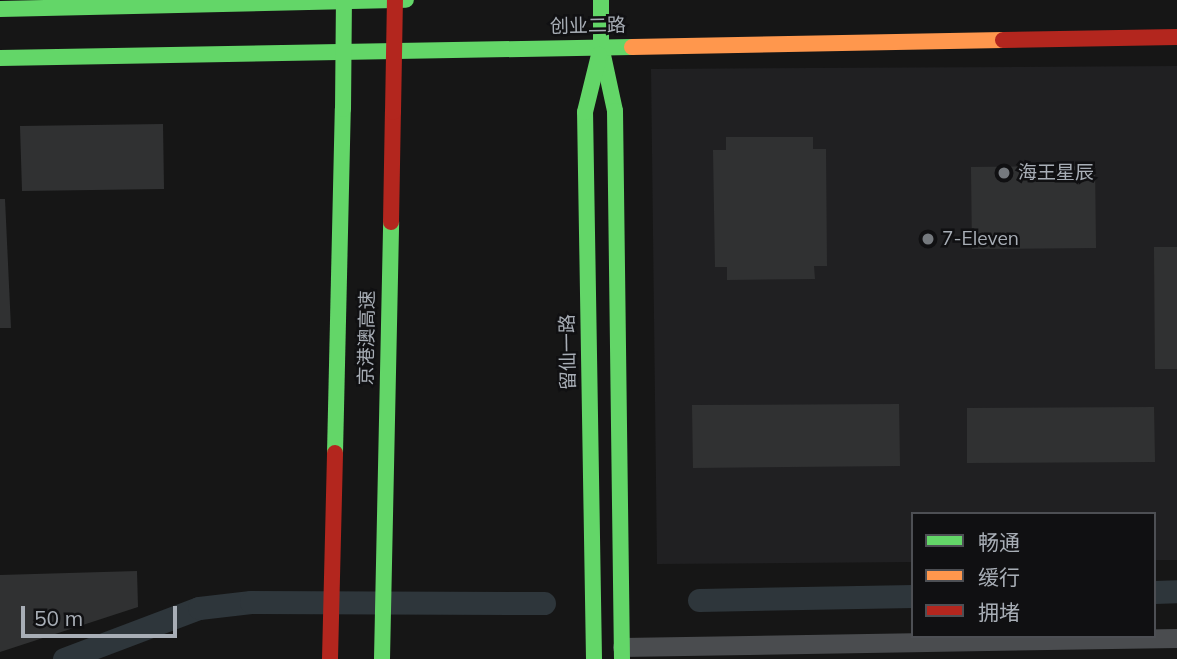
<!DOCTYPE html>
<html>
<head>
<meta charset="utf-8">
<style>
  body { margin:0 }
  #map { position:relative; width:1177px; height:659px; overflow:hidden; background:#161616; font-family:Mulish,"Noto Sans SC",sans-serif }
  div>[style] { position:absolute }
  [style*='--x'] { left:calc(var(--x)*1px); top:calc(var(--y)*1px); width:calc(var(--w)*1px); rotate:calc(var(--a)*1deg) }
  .built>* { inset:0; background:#202022 }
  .canal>* { height:23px; margin:-11.5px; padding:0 11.5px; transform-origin:11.5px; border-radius:11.5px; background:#2e363b }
  .building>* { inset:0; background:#303132 }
  .street>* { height:19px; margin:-9.5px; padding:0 9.5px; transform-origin:9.5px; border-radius:9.5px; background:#4a4c4f }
  .fast>* { height:16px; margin:-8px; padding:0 8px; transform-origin:8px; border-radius:8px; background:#63d668 }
  .slow>* { height:16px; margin:-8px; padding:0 8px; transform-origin:8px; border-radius:8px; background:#ff974d }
  .jam>* { height:16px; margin:-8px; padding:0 8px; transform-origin:8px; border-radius:8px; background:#b3261e }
  .fast-bridge>* { height:16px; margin:-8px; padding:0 8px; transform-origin:8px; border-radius:8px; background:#63d668 }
  .jam-bridge>* { height:16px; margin:-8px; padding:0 8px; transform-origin:8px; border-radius:8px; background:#b3261e }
  .dots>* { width:19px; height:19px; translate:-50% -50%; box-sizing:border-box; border:4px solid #101012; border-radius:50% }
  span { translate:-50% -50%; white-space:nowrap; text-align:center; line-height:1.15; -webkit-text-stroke:5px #101012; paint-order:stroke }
  .street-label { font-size:19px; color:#a8aeb6 }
  .poi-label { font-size:19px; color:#a8aeb6 }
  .left { translate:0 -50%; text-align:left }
  .legend { position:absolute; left:911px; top:512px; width:245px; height:126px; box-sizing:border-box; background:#101012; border:2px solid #4d4f54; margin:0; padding:9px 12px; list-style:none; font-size:21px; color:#a8aeb6 }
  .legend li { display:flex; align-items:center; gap:14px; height:35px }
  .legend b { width:35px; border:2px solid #4d4f54 }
  .scale { position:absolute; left:21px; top:606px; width:156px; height:32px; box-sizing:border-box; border:4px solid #a8aeb6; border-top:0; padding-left:9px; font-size:21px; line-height:24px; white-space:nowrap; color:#a8aeb6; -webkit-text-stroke:5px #101012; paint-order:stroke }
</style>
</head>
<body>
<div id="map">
  <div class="built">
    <div style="clip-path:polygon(1177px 66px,1177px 560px,1154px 560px,1154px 514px,913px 514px,913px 562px,657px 564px,651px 69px)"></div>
  </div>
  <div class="canal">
    <div style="--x:1154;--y:592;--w:23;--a:-2"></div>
    <div style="--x:699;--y:600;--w:214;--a:-1.1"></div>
    <div style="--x:64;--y:659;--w:144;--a:-20.7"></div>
    <div style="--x:199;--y:608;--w:52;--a:-6.6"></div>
    <div style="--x:251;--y:602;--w:293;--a:0.2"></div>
  </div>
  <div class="building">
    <div style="clip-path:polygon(163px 124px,164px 189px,22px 191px,20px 126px)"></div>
    <div style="clip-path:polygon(726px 137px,813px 137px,813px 149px,826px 149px,827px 266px,814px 266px,815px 279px,727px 280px,727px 267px,715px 267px,713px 150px,726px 150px)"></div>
    <div style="clip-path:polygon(1095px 166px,1096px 248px,972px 249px,971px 167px)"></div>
    <div style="clip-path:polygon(0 199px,5px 199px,11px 328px,0 328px)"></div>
    <div style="clip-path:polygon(1154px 247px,1177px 247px,1177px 369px,1155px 369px)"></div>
    <div style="clip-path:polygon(899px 404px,900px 466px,693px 468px,692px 405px)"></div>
    <div style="clip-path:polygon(1154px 407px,1155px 462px,967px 463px,967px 408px)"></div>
    <div style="clip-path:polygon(137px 571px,138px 607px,0 652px,0 575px)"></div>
  </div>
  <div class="street">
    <div style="--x:622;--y:647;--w:555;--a:-0.93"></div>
  </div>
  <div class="fast">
    <div style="--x:601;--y:0;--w:46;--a:90"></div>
    <div style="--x:601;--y:46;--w:66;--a:77.8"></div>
    <div style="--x:615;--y:111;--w:548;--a:89.27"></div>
    <div style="--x:0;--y:9;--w:406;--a:-1.3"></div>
    <div style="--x:0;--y:58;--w:632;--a:-1"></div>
    <div style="--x:335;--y:453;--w:344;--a:-88.7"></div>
    <div style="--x:382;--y:659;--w:437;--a:-88.8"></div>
    <div style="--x:594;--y:659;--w:547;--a:-90.94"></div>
    <div style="--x:585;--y:112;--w:59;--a:-76.2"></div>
  </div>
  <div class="slow">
    <div style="--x:632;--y:47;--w:371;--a:-1.1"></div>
  </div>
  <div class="jam">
    <div style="--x:1003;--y:40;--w:174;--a:-1"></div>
    <div style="--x:391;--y:222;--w:110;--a:-89"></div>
    <div style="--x:330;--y:659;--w:206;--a:-88.6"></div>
  </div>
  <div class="fast-bridge">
    <div style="--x:343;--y:109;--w:109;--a:-89.5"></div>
  </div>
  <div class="jam-bridge">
    <div style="--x:393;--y:112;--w:112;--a:-89"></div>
  </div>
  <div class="dots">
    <div style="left:1004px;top:173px;background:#75797e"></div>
    <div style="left:928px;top:239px;background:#75797e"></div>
  </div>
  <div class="street-label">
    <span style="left:588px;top:26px;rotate:-1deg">创业二路</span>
    <span style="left:367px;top:338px;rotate:-89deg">京港澳高速</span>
    <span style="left:568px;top:352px;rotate:-91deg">留仙一路</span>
  </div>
  <div class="poi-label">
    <span class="left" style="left:1018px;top:173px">海王星辰</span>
    <span class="left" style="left:942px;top:239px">7-Eleven</span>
  </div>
  <ul class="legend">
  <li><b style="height:9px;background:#63d668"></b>畅通</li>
  <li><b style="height:9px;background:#ff974d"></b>缓行</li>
  <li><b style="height:9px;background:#b3261e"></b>拥堵</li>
  </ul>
  <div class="scale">50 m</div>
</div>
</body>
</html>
